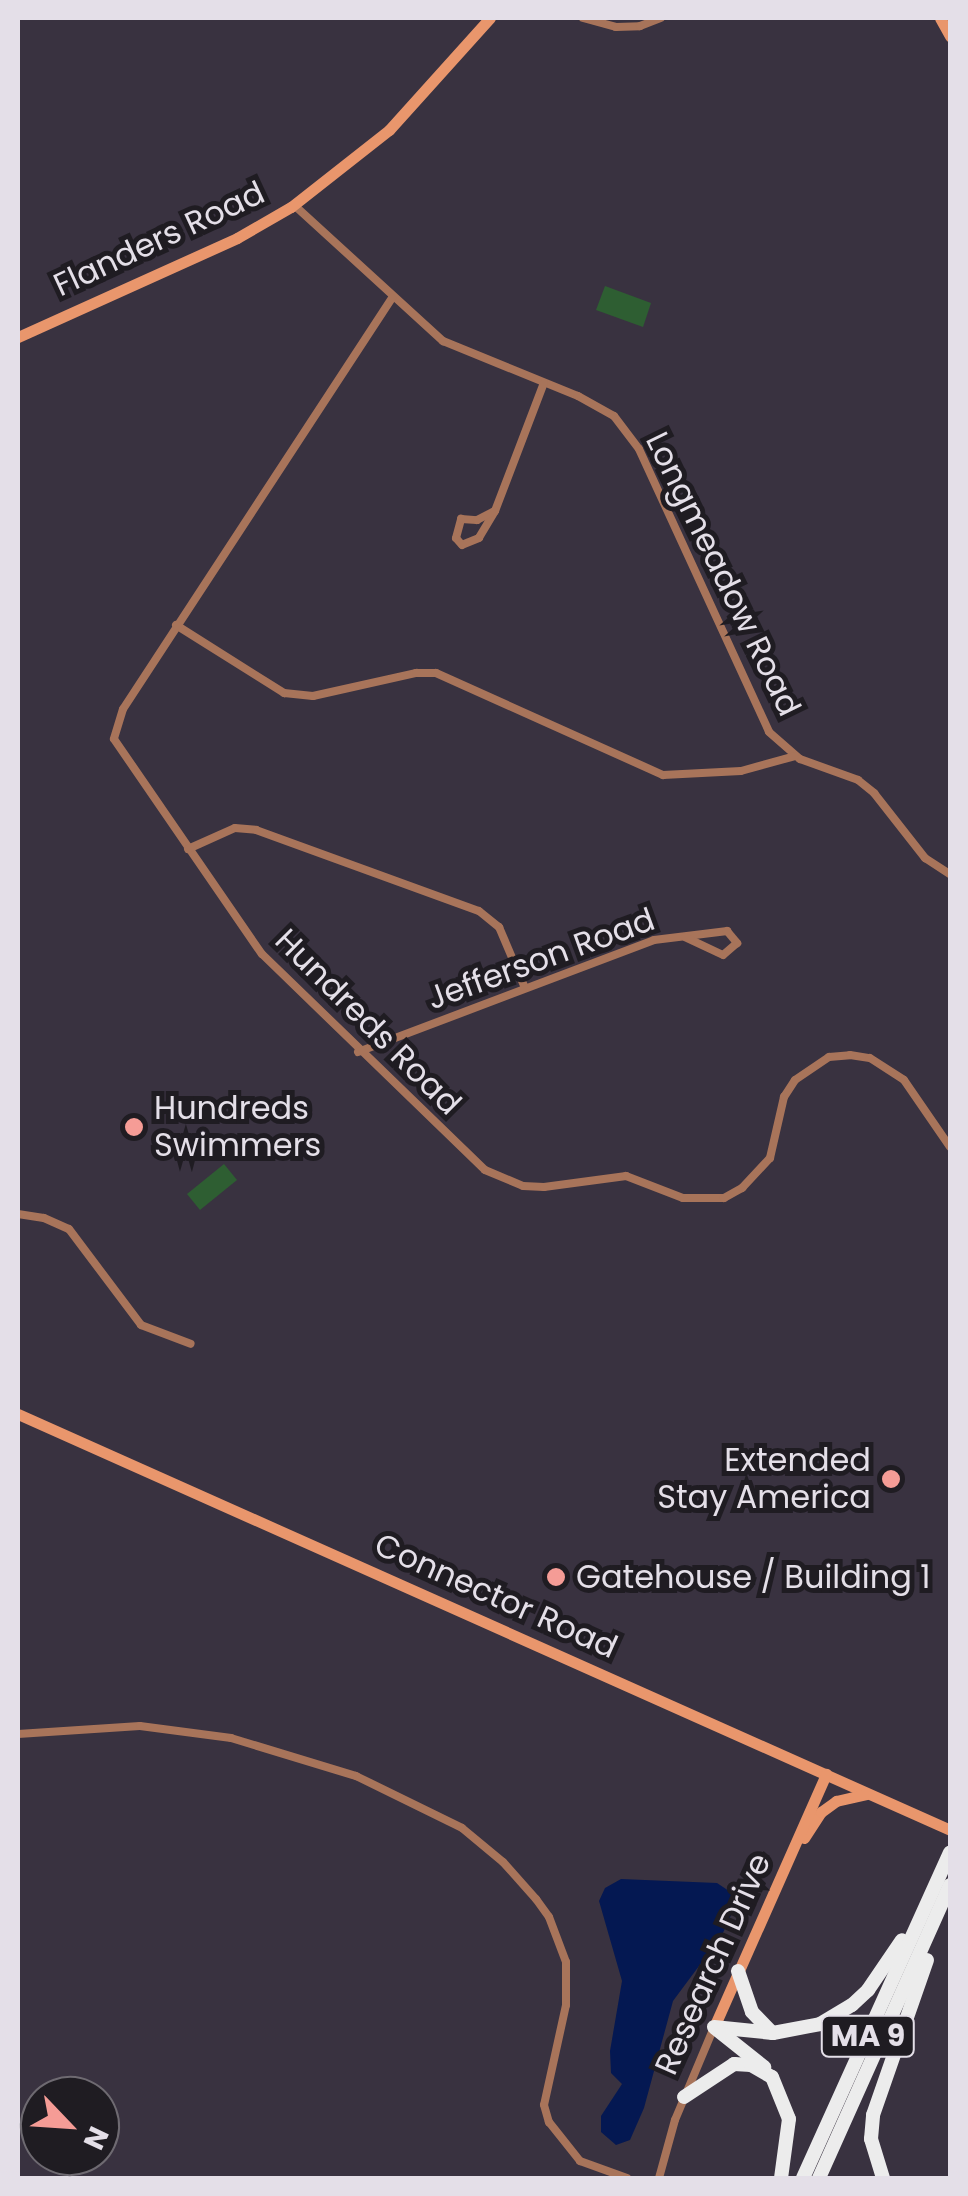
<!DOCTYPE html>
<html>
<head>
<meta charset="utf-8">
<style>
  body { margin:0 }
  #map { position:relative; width:968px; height:2196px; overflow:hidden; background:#393240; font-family:Poppins,sans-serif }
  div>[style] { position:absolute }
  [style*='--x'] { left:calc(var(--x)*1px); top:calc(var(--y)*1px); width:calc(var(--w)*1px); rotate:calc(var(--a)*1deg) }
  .green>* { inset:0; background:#2e5e32 }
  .water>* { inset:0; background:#041852 }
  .street>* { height:8px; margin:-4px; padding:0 4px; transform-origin:4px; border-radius:4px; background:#a8745a }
  .secondary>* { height:11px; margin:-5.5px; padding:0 5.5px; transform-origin:5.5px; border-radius:5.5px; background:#e9966c }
  .highway>* { height:14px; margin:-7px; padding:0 7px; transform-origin:7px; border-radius:7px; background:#ececec }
  .dots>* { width:28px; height:28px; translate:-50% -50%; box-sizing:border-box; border:5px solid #1f1c22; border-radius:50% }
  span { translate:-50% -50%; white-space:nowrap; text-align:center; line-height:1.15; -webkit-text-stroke:10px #1f1c22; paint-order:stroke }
  .shield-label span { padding:2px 8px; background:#1f1c22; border:2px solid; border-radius:8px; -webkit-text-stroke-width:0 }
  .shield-label { font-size:30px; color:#e4dfe8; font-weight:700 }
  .street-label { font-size:32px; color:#e4dfe8 }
  .poi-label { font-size:32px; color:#e4dfe8 }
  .left { translate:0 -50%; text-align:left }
  .right { translate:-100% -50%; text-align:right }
  .frame { position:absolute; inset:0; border:20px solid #e4dfe8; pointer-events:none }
  .north { position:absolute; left:20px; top:2076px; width:100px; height:100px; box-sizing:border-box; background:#1f1c22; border:2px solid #6e6a71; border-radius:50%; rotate:115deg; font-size:28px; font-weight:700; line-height:40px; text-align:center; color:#e4dfe8 }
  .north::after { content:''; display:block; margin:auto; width:35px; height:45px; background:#f59c96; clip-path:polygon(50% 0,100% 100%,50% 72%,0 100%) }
</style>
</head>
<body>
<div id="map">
  <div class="green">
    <div style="clip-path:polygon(605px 286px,651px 303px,643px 327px,596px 310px)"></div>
    <div style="clip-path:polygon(224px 1164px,237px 1180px,200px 1210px,187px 1194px)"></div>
  </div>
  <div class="water">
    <div style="clip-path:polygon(621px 1879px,717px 1883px,732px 1893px,736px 1904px,722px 1935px,673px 2001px,644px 2108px,630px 2140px,616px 2145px,601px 2132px,601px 2116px,622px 2084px,611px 2073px,610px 2051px,622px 1981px,599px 1901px,605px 1888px)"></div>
  </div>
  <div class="street">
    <div style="--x:583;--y:18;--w:34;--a:15"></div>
    <div style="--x:616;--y:27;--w:24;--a:-2"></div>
    <div style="--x:640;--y:26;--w:22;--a:-21"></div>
    <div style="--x:294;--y:205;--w:202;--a:42.4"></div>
    <div style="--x:443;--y:341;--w:146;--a:22.2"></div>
    <div style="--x:578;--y:396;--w:41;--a:29.1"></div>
    <div style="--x:614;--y:416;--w:41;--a:52.9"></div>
    <div style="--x:639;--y:449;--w:311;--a:65.3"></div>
    <div style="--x:769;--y:732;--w:41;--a:41.1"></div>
    <div style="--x:800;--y:759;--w:62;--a:19.9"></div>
    <div style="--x:858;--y:780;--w:21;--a:39"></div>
    <div style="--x:874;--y:793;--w:83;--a:51.9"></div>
    <div style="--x:925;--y:858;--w:30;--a:33"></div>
    <div style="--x:392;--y:298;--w:491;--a:123.2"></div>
    <div style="--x:123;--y:709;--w:31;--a:107"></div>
    <div style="--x:114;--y:739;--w:261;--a:55.5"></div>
    <div style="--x:262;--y:954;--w:310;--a:44.1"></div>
    <div style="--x:485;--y:1170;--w:41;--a:22.8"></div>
    <div style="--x:523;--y:1186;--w:21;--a:3"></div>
    <div style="--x:544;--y:1187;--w:83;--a:-7.6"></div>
    <div style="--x:626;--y:1176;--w:61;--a:21.1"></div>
    <div style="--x:683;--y:1198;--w:41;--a:0"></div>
    <div style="--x:724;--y:1198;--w:21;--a:-29"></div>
    <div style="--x:742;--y:1188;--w:41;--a:-47"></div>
    <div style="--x:770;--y:1158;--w:63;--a:-77.1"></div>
    <div style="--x:784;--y:1097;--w:20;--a:-57"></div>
    <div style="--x:795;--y:1080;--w:41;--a:-34.1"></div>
    <div style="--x:829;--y:1057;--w:21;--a:-5"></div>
    <div style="--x:850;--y:1055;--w:20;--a:9"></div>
    <div style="--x:870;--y:1058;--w:40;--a:32.9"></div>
    <div style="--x:904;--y:1080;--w:81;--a:55.5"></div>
    <div style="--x:495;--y:511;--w:31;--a:121"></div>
    <div style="--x:479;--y:538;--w:18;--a:158"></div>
    <div style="--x:462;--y:545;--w:9;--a:-131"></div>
    <div style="--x:456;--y:538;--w:20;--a:-75"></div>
    <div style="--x:461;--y:519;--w:16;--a:4"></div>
    <div style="--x:477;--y:520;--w:20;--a:-27"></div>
    <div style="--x:495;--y:511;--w:137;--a:-69.1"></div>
    <div style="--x:176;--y:625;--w:128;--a:32.2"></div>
    <div style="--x:284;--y:693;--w:29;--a:6"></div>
    <div style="--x:313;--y:696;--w:106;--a:-12.6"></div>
    <div style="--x:416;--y:673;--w:20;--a:0"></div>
    <div style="--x:436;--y:673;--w:249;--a:24.2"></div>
    <div style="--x:663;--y:775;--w:78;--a:-2.9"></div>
    <div style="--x:741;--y:771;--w:56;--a:-15.5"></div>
    <div style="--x:188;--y:849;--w:51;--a:-24.1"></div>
    <div style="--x:235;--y:828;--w:21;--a:5"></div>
    <div style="--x:256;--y:830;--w:237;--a:20"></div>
    <div style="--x:479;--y:911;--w:26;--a:39"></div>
    <div style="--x:499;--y:927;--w:66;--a:66.9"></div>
    <div style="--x:358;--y:1052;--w:316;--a:-20.7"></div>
    <div style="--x:654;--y:940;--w:74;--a:-7"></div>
    <div style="--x:727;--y:931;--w:16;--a:50"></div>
    <div style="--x:737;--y:943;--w:18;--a:139"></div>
    <div style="--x:723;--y:955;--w:42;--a:-154.7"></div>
    <div style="--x:18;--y:1214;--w:26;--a:9"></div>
    <div style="--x:44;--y:1218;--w:27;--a:24"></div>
    <div style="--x:69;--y:1229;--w:120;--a:53.1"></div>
    <div style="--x:141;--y:1325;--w:53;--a:20.8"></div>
    <div style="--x:18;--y:1734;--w:122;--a:-3.8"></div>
    <div style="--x:140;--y:1726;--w:92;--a:7.5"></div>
    <div style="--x:231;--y:1738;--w:131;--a:16.9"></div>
    <div style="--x:356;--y:1776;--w:118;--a:26.1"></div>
    <div style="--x:462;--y:1828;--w:53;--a:39.7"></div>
    <div style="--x:503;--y:1862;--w:50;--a:48.3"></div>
    <div style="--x:536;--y:1899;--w:22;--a:54"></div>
    <div style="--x:549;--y:1917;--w:48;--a:69.3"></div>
    <div style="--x:566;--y:1962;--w:43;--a:90"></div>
    <div style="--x:566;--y:2005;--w:102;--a:102.4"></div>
    <div style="--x:544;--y:2105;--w:18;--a:74"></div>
    <div style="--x:549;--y:2122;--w:50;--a:51.5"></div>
    <div style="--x:580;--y:2161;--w:50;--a:19.9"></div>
    <div style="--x:659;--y:2178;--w:60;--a:-74.6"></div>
    <div style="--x:675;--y:2120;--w:101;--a:-67.2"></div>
  </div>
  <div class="secondary">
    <div style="--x:940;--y:18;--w:21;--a:61"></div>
    <div style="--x:18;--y:337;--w:240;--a:-24.3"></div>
    <div style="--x:237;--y:238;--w:62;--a:-29.9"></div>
    <div style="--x:291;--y:207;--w:125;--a:-38.2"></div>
    <div style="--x:389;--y:130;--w:151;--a:-48"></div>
    <div style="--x:18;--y:1414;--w:1021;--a:24.05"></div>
    <div style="--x:804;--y:1838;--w:31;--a:-57"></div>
    <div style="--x:821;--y:1812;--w:19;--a:-36"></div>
    <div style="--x:836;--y:1801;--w:32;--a:-13"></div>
    <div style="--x:714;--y:2027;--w:277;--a:-66.1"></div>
  </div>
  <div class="highway">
    <div style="--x:738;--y:1971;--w:43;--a:71.1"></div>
    <div style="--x:752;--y:2012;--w:29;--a:46"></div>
    <div style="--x:714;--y:2027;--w:59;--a:5.8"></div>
    <div style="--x:773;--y:2033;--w:48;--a:-10.8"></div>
    <div style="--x:820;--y:2024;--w:37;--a:-31"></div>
    <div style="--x:852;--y:2005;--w:22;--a:-43"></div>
    <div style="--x:868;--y:1990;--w:60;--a:-55.8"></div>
    <div style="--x:715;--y:2028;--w:63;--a:38.5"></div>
    <div style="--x:684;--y:2097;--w:60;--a:-33.4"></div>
    <div style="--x:734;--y:2064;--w:17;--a:3"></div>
    <div style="--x:751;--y:2065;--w:24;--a:30"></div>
    <div style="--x:772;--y:2077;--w:45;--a:68"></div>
    <div style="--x:789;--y:2119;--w:60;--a:97.7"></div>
    <div style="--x:803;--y:2178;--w:357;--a:-65.7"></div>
    <div style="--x:819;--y:2178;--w:321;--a:-65.9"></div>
    <div style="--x:883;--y:2178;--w:41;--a:-107.1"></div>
    <div style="--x:871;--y:2139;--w:24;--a:-85"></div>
    <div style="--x:873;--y:2115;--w:164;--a:-70.8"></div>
  </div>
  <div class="dots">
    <div style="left:134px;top:1127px;background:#f59c96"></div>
    <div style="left:891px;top:1479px;background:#f59c96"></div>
    <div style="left:556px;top:1577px;background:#f59c96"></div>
  </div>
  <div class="shield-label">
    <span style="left:868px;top:2036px">MA 9</span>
  </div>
  <div class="street-label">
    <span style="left:159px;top:239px;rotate:-25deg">Flanders Road</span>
    <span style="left:723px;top:574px;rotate:64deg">Longmeadow Road</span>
    <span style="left:541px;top:959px;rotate:-20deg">Jefferson Road</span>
    <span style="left:368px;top:1022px;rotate:45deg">Hundreds Road</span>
    <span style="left:496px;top:1596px;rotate:24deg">Connector Road</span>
    <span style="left:713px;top:1964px;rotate:-66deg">Research Drive</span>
  </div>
  <div class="poi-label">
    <span class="left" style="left:154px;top:1127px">Hundreds<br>Swimmers</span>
    <span class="right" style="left:871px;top:1479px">Extended<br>Stay America</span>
    <span class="left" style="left:576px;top:1577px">Gatehouse / Building 1</span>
  </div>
  <div class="frame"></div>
  <div class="north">N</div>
</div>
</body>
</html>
